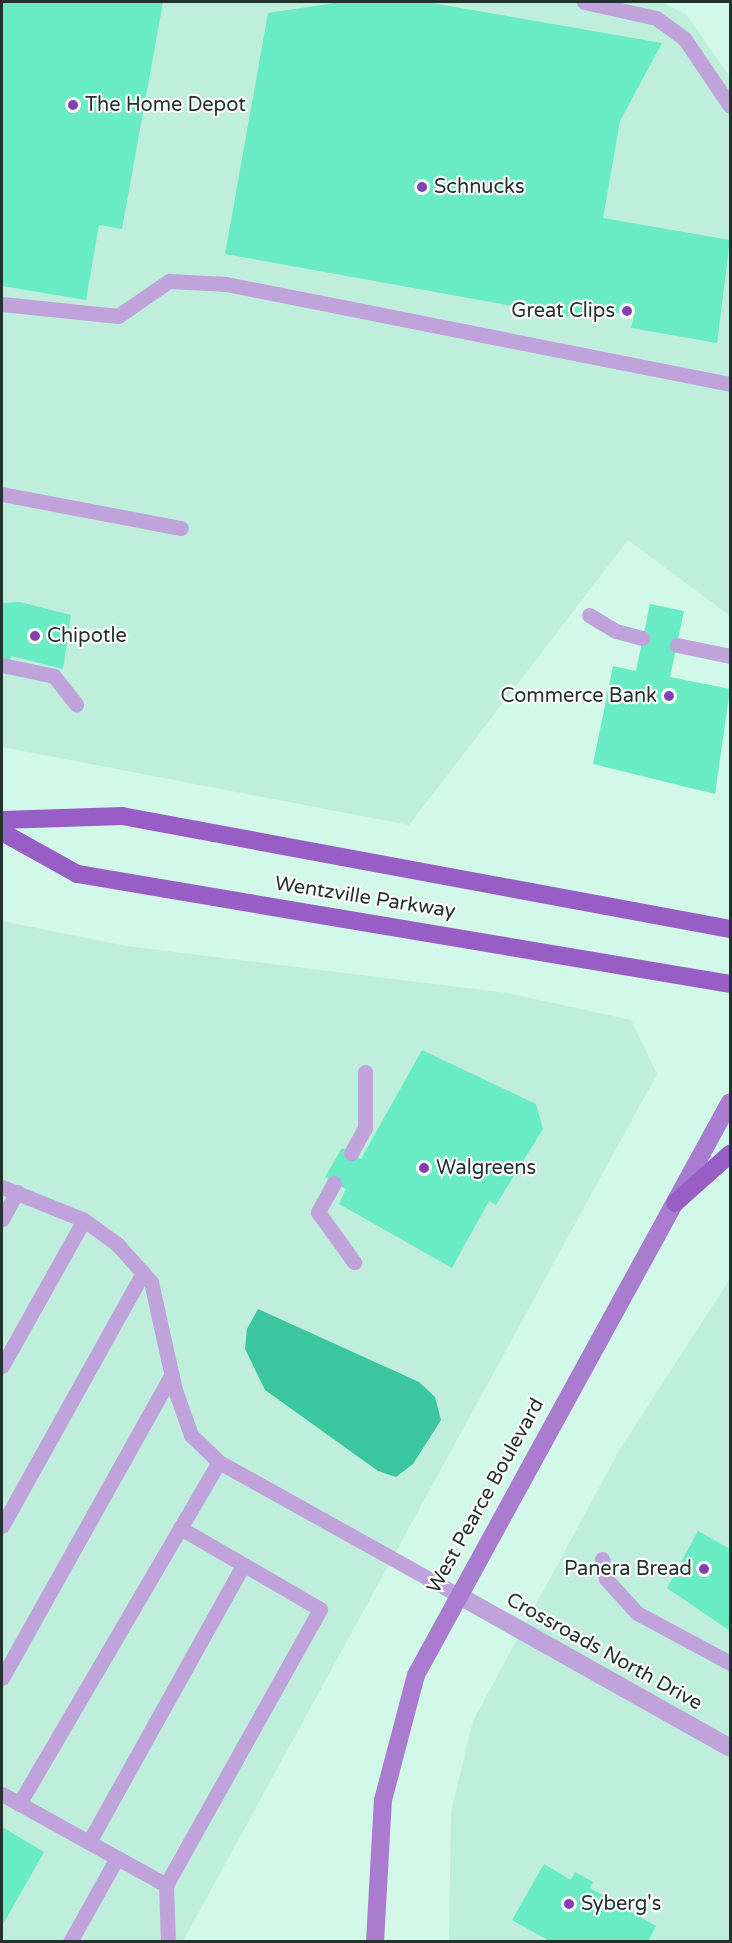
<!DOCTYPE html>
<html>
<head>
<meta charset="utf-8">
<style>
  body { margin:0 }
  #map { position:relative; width:732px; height:1943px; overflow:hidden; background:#d1f8e9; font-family:"Varela Round",sans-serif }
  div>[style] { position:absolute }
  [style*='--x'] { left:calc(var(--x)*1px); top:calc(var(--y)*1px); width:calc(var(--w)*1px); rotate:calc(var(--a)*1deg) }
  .built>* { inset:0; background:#bfeedd }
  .water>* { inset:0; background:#3cc6a0 }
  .building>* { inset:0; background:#69ebc4 }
  .lane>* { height:15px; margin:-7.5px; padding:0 7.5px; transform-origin:7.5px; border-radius:7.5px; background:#c0a3db }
  .street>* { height:18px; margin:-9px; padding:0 9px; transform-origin:9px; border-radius:9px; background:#c0a3db }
  .secondary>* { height:18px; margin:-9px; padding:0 9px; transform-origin:9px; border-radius:9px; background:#a97cd0 }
  .primary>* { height:18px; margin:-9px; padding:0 9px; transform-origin:9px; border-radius:9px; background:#985ec6 }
  .dots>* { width:16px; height:16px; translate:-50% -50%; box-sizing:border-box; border:3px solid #fff; border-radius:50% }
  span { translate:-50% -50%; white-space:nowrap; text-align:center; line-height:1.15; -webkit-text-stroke:4.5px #fff; paint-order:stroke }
  .poi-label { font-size:20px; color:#23322c }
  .left { translate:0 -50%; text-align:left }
  .right { translate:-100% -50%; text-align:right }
  .street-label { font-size:20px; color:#23322c }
  .frame { position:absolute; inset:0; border:3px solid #23322c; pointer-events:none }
</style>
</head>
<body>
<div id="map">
  <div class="built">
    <div style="clip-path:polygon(2px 2px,661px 2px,686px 14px,730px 77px,730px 616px,628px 540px,409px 825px,2px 747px)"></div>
    <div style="clip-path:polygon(2px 921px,126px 946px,507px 993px,631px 1020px,657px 1074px,183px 1941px,2px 1941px)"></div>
    <div style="clip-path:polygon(730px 1279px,730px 1941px,449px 1942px,451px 1811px,473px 1721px,620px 1449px)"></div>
  </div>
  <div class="water">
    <div style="clip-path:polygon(258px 1309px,419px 1382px,435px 1397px,441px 1420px,413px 1464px,396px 1477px,378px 1471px,265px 1390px,245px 1349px,247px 1329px)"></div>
  </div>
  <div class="building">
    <div style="clip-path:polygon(2px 2px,163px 2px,122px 229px,99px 225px,86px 300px,2px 286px)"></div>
    <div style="clip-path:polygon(341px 2px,426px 2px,662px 43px,620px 121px,603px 218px,730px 240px,717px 343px,631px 328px,634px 316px,587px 308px,585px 319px,225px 254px,268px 13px)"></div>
    <div style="clip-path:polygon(20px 602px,71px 615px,63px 669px,11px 656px,10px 661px,2px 660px,2px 603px)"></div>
    <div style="clip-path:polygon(650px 604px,684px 611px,670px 677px,730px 689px,715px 794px,593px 764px,613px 666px,636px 671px)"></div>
    <div style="clip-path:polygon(422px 1050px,536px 1104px,543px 1129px,496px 1205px,489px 1201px,452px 1268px,339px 1204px,346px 1189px,325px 1177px,342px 1148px,361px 1159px)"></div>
    <div style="clip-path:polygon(698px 1531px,730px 1549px,730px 1631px,667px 1588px)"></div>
    <div style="clip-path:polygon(2px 1827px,44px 1852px,2px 1926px)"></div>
    <div style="clip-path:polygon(544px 1864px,571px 1880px,575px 1872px,593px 1882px,590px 1888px,656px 1926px,648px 1942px,551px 1942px,512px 1920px)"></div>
  </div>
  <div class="lane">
    <div style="--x:584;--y:2;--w:74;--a:12.5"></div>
    <div style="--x:656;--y:18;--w:34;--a:36"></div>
    <div style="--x:684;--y:38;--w:82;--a:55.9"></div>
    <div style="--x:2;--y:304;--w:117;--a:5.9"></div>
    <div style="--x:118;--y:316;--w:62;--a:-34.5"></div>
    <div style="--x:169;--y:281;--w:57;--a:3"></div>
    <div style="--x:226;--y:284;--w:514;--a:11.22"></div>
    <div style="--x:2;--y:494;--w:182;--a:10.8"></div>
    <div style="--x:589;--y:615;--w:31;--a:31"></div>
    <div style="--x:616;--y:631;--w:27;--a:15"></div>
    <div style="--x:677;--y:645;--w:54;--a:11.7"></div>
    <div style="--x:2;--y:665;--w:53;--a:11.9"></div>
    <div style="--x:54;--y:676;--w:36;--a:52"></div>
    <div style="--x:351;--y:1153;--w:29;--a:-61"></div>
    <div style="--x:365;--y:1128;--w:56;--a:-90"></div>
    <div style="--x:334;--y:1183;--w:33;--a:119"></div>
    <div style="--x:318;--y:1212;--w:62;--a:54.2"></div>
    <div style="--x:2;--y:1187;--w:88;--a:21.9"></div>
    <div style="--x:84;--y:1220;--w:41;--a:36"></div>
    <div style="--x:117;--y:1244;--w:51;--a:48.2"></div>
    <div style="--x:151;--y:1282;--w:111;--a:77.5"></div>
    <div style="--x:175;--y:1390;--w:48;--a:70.4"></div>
    <div style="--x:191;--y:1435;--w:39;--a:44"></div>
    <div style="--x:219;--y:1462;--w:271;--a:29.1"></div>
    <div style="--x:2;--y:1219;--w:31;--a:-61"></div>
    <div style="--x:2;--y:1366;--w:167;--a:-60.7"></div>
    <div style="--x:2;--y:1526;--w:290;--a:-60.9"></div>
    <div style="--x:602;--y:1559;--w:20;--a:79"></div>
    <div style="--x:606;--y:1579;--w:46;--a:47.6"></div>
    <div style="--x:637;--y:1613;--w:106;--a:28.3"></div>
    <div style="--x:2;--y:1678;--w:348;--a:-60.8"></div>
    <div style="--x:2;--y:1794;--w:188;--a:29"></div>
    <div style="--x:166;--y:1885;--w:57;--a:88"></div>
    <div style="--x:19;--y:1804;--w:396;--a:-59.7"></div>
    <div style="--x:89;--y:1842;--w:317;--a:-60.9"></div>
    <div style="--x:166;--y:1885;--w:316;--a:-60.8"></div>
    <div style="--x:320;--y:1609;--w:162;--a:-149.9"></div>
    <div style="--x:70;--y:1942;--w:96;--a:-60.8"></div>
  </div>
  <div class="street">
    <div style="--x:456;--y:1594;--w:314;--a:29.3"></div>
  </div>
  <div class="secondary">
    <div style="--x:375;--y:1942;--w:142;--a:-86.8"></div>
    <div style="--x:383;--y:1800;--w:129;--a:-75.2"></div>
    <div style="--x:416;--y:1675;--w:653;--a:-61.28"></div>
  </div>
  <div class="primary">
    <div style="--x:2;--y:820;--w:120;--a:-1.9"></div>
    <div style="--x:122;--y:816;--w:618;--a:10.53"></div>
    <div style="--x:2;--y:832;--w:86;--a:29.2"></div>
    <div style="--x:77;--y:874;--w:662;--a:9.56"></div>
    <div style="--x:675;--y:1203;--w:74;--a:-41.7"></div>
  </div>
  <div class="dots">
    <div style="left:73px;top:105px;background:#823fb3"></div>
    <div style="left:422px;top:187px;background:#823fb3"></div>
    <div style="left:627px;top:311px;background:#823fb3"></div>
    <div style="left:35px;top:636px;background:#823fb3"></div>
    <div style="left:669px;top:696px;background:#823fb3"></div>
    <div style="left:424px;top:1168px;background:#823fb3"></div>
    <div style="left:704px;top:1569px;background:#823fb3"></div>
    <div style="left:569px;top:1904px;background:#823fb3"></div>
  </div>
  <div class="poi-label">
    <span class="left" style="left:85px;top:105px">The Home Depot</span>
    <span class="left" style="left:434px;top:187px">Schnucks</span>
    <span class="right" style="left:615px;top:311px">Great Clips</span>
    <span class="left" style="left:47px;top:636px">Chipotle</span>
    <span class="right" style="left:657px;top:696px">Commerce Bank</span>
    <span class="left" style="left:436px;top:1168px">Walgreens</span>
    <span class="right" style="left:692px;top:1569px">Panera Bread</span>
    <span class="left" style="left:581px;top:1904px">Syberg's</span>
  </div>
  <div class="street-label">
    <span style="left:365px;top:898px;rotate:9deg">Wentzville Parkway</span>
    <span style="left:486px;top:1496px;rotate:-61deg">West Pearce Boulevard</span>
    <span style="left:604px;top:1652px;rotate:29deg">Crossroads North Drive</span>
  </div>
  <div class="frame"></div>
</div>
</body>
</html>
